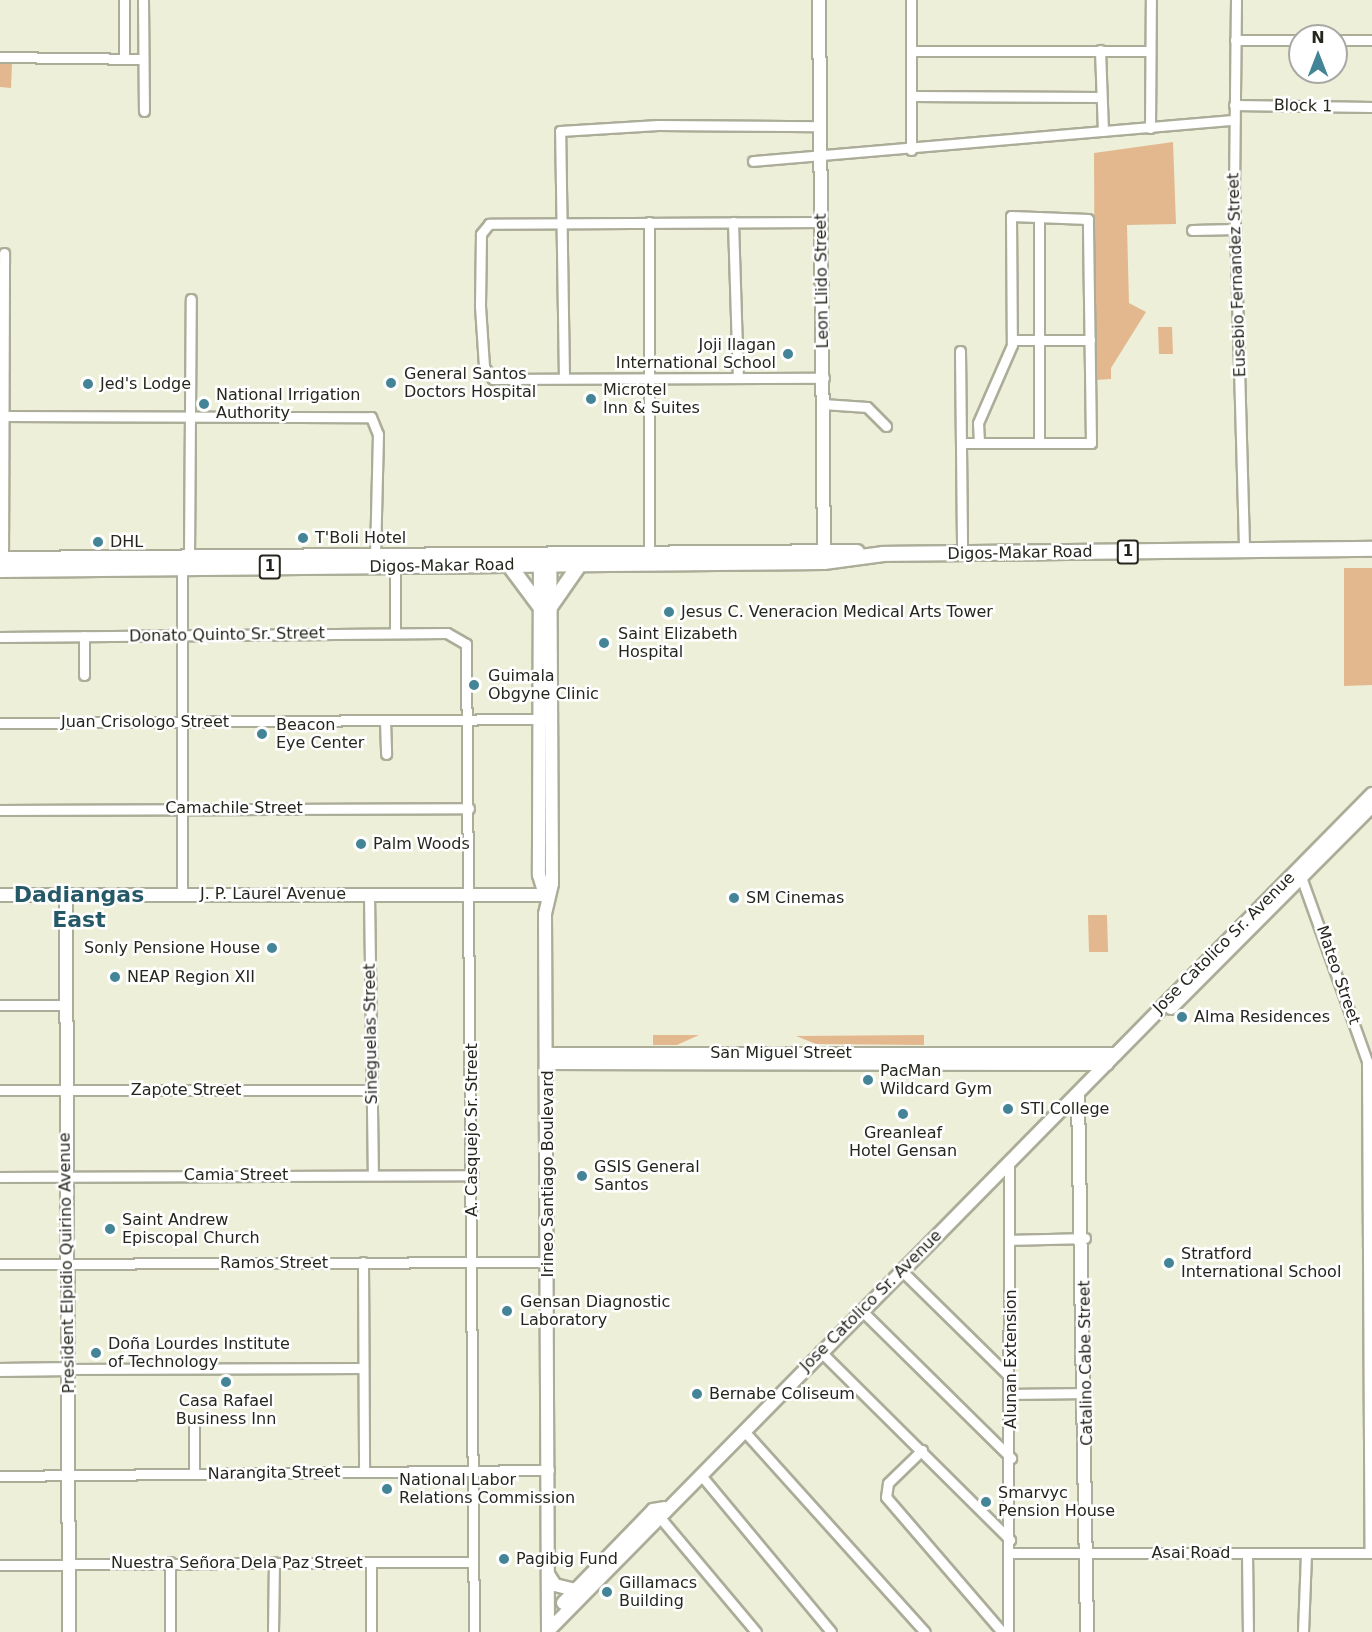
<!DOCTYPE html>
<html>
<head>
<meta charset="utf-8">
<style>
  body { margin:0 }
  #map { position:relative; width:1372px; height:1632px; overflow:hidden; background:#eeefd9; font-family:"DejaVu Sans",sans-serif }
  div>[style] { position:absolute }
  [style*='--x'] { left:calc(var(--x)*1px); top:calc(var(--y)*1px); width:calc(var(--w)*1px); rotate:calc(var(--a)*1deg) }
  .green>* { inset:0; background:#e3b88e }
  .roads { filter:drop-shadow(2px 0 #acad99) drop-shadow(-2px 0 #acad99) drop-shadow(0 2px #acad99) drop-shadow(0 -2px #acad99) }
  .street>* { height:9px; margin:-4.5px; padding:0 4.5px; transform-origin:4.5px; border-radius:4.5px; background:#fff }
  .secondary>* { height:12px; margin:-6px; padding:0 6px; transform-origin:6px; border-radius:6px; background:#fff }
  .primary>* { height:14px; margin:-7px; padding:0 7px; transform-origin:7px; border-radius:7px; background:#fff }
  .dots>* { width:16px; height:16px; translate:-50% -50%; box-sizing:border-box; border:3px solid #fff; border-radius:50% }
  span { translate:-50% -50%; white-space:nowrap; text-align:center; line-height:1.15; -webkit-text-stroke:5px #fff; paint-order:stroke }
  .shield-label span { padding:2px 4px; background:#fff; border:2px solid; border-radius:4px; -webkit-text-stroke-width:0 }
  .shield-label { font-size:15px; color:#26261e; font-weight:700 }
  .street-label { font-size:16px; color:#26261e }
  .poi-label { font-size:16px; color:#26261e }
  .right { translate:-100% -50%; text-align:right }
  .left { translate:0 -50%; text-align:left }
  .district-label { font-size:22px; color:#255968; font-weight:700 }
  .north { position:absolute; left:1288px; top:24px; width:60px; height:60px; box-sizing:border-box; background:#fff; border:2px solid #a8a8a5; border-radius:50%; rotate:0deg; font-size:16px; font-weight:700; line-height:24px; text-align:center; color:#26261e }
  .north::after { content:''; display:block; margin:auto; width:21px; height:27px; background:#438497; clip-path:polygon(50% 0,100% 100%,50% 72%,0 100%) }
</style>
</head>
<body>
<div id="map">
  <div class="green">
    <div style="clip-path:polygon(0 63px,12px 63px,11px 88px,0 87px)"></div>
    <div style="clip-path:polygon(1173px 142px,1176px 224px,1127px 225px,1129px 303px,1146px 312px,1111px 368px,1111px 379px,1095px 380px,1094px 153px)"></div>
    <div style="clip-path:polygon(1158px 327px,1172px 327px,1173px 354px,1159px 354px)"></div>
    <div style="clip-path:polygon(1344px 568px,1372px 568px,1372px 685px,1344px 686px)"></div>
    <div style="clip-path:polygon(1088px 915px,1107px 915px,1108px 952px,1089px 952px)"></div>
    <div style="clip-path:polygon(653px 1035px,699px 1035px,677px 1045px,653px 1045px)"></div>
    <div style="clip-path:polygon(924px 1035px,924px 1045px,816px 1044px,796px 1036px)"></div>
  </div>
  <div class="roads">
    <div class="street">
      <div style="--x:124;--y:0;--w:59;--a:90"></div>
      <div style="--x:143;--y:0;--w:111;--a:89.5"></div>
      <div style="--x:911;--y:0;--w:150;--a:90"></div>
      <div style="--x:1236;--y:0;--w:188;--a:90.6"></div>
      <div style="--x:1234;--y:188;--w:363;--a:88.4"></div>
      <div style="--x:1235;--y:40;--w:65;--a:0"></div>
      <div style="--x:1336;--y:40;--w:36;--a:0"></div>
      <div style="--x:1100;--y:50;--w:81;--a:87.9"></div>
      <div style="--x:912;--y:51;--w:238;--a:0"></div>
      <div style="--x:0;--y:57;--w:142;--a:0.8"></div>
      <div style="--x:912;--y:96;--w:187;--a:0.3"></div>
      <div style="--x:1234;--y:105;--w:138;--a:0.8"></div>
      <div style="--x:1150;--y:128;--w:128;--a:-89.6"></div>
      <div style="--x:753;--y:161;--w:483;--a:-4.9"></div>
      <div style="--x:1039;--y:217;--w:226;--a:90"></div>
      <div style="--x:649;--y:222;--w:329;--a:90"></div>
      <div style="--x:733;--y:222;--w:156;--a:88.2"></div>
      <div style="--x:821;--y:222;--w:332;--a:179.7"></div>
      <div style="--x:489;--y:224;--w:13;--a:129"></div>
      <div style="--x:481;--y:234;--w:72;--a:90.8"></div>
      <div style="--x:480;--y:306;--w:61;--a:86.2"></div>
      <div style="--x:484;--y:367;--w:15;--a:53"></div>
      <div style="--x:493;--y:379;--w:331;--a:-0.2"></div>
      <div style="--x:1192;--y:230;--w:44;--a:-1.3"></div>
      <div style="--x:1012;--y:340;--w:78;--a:0"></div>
      <div style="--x:960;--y:351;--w:203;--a:89.4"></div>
      <div style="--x:564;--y:378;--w:247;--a:-90.9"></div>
      <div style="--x:560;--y:131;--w:98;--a:-3.5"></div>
      <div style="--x:658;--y:125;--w:162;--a:0.4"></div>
      <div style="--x:823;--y:404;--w:44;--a:3.9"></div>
      <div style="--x:867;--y:407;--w:27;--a:45"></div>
      <div style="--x:2;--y:416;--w:369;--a:0.2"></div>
      <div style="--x:371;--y:417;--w:18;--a:68"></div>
      <div style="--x:378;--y:434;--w:127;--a:91.4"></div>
      <div style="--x:961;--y:443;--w:130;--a:0"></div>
      <div style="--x:1091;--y:443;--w:224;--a:-90.8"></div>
      <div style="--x:1088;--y:219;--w:77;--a:-177.8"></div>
      <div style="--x:1011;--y:216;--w:129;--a:89.6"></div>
      <div style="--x:1012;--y:345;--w:85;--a:113.6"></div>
      <div style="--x:978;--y:423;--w:20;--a:87"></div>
      <div style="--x:3;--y:559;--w:306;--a:-89.8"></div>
      <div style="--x:395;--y:563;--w:69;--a:90"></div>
      <div style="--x:0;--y:637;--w:447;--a:-0.5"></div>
      <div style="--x:447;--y:633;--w:22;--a:30"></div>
      <div style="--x:466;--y:644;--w:988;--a:89.54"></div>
      <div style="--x:84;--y:675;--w:39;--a:-90"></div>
      <div style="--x:385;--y:721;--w:33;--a:88"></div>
      <div style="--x:0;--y:723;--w:544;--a:-0.42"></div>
      <div style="--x:0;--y:810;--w:469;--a:-0.2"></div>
      <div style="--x:1300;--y:874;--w:199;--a:70.3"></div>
      <div style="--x:1367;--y:1061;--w:492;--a:89.7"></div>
      <div style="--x:182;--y:894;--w:326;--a:-90"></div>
      <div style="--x:182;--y:568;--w:14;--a:-60"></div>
      <div style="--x:189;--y:556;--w:257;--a:-89.6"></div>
      <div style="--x:369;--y:894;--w:280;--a:89.2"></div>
      <div style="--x:0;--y:1005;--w:66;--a:0"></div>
      <div style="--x:0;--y:1090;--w:372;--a:0"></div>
      <div style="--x:0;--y:1177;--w:473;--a:-0.2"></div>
      <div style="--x:1010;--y:1240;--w:75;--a:-1.5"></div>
      <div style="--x:363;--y:1262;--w:210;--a:89.7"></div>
      <div style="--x:0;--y:1264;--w:548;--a:-0.21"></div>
      <div style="--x:902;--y:1271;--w:151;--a:44.5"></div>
      <div style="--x:861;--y:1310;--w:211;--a:44.6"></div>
      <div style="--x:820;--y:1351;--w:268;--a:44.8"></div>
      <div style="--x:69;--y:1369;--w:294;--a:-0.2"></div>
      <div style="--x:1010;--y:1394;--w:77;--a:-0.7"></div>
      <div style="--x:744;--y:1431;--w:270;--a:48"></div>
      <div style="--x:922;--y:1450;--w:47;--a:135.9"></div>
      <div style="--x:888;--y:1483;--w:14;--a:98"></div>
      <div style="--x:886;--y:1497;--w:178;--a:49.3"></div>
      <div style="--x:194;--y:1474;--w:47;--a:-90"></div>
      <div style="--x:700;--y:1474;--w:205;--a:50.3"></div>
      <div style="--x:0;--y:1476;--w:549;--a:-0.63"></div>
      <div style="--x:657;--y:1514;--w:154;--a:50"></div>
      <div style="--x:1010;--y:1553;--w:362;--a:0"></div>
      <div style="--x:1247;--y:1553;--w:79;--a:89.3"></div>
      <div style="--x:371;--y:1562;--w:70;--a:90"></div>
      <div style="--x:0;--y:1565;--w:473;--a:-0.4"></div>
      <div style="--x:170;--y:1632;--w:70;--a:-90"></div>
      <div style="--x:273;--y:1632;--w:70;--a:-89.2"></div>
      <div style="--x:1008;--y:1632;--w:467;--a:-89.9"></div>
      <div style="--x:1303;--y:1632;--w:79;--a:-87.8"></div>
    </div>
    <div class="secondary">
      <div style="--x:819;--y:0;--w:560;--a:89.49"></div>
      <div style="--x:540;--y:556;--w:319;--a:90.2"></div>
      <div style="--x:539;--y:875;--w:21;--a:73"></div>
      <div style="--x:0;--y:895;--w:545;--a:0"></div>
      <div style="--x:66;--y:895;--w:737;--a:89.77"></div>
      <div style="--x:1171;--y:1008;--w:285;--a:-45.1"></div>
      <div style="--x:547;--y:1054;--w:569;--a:0"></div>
      <div style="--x:547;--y:1063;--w:560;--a:0.1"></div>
      <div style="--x:1078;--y:1094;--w:538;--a:89.04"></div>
      <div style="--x:0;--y:1370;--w:69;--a:-0.8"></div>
      <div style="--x:548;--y:1574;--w:13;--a:58"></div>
      <div style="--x:555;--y:1585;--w:21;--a:14"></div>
      <div style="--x:563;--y:1603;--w:129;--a:-45.9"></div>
      <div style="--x:653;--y:1510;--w:11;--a:-10"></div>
      <div style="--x:548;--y:1631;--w:1175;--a:-45.45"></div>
      <div style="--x:548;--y:1632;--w:718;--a:-90.24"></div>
      <div style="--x:545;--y:914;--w:31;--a:-77"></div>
      <div style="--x:552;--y:884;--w:329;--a:-90.3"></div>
    </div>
    <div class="primary">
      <div style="--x:0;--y:559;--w:857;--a:-0.47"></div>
      <div style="--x:509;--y:565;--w:54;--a:53.3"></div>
      <div style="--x:0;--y:570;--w:824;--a:-0.56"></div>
      <div style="--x:824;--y:562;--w:60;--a:-7.7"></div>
      <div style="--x:883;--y:554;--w:489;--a:-0.6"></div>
      <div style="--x:550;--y:607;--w:52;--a:-55.1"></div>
    </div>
  </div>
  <div class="dots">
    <div style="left:788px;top:354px;background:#438497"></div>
    <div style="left:391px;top:383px;background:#438497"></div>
    <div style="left:88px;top:384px;background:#438497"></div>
    <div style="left:591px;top:399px;background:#438497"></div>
    <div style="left:204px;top:404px;background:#438497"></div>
    <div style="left:303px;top:538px;background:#438497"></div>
    <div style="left:98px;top:542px;background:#438497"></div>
    <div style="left:669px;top:612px;background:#438497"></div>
    <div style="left:604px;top:643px;background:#438497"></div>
    <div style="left:474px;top:685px;background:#438497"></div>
    <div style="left:262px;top:734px;background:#438497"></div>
    <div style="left:361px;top:844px;background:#438497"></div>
    <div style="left:734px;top:898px;background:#438497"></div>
    <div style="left:272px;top:948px;background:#438497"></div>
    <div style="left:115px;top:977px;background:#438497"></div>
    <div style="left:1182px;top:1017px;background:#438497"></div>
    <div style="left:868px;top:1080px;background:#438497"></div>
    <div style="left:1008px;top:1109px;background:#438497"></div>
    <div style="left:903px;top:1114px;background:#438497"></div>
    <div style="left:582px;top:1176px;background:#438497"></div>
    <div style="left:110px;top:1229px;background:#438497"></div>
    <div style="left:1169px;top:1263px;background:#438497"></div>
    <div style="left:507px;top:1311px;background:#438497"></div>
    <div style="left:96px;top:1353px;background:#438497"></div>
    <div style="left:226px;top:1382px;background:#438497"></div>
    <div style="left:697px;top:1394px;background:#438497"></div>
    <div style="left:387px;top:1489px;background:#438497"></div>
    <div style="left:986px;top:1502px;background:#438497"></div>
    <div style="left:504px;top:1559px;background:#438497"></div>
    <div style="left:607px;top:1592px;background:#438497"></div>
  </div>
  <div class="shield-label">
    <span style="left:1128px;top:552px">1</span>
    <span style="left:270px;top:567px">1</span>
  </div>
  <div class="street-label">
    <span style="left:1303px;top:106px;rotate:1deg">Block 1</span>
    <span style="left:1237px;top:275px;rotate:-92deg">Eusebio Fernandez Street</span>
    <span style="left:822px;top:281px;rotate:-91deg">Leon Llido Street</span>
    <span style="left:1020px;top:553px;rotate:-1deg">Digos-Makar Road</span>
    <span style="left:442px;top:566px;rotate:-1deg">Digos-Makar Road</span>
    <span style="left:227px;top:635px;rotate:-1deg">Donato Quinto Sr. Street</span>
    <span style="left:145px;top:722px">Juan Crisologo Street</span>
    <span style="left:234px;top:808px">Camachile Street</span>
    <span style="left:273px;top:894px">J. P. Laurel Avenue</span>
    <span style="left:1224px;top:943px;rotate:-45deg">Jose Catolico Sr. Avenue</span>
    <span style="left:1338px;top:975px;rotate:71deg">Mateo Street</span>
    <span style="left:371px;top:1034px;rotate:-91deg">Sineguelas Street</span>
    <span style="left:781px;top:1053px">San Miguel Street</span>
    <span style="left:186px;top:1090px">Zapote Street</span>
    <span style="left:472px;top:1130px;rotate:-90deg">A. Casquejo Sr. Street</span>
    <span style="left:548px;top:1174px;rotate:-90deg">Irineo Santiago Boulevard</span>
    <span style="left:236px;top:1175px">Camia Street</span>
    <span style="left:67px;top:1263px;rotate:-91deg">President Elpidio Quirino Avenue</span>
    <span style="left:274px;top:1263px">Ramos Street</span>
    <span style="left:871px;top:1301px;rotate:-45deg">Jose Catolico Sr. Avenue</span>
    <span style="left:1011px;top:1359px;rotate:-90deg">Alunan Extension</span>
    <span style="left:1086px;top:1363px;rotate:-91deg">Catalino Cabe Street</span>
    <span style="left:274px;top:1473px;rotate:-1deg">Narangita Street</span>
    <span style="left:1191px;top:1553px">Asai Road</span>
    <span style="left:237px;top:1563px">Nuestra Señora Dela Paz Street</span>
  </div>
  <div class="poi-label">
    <span class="right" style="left:776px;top:354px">Joji Ilagan<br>International School</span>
    <span class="left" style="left:404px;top:383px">General Santos<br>Doctors Hospital</span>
    <span class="left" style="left:100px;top:384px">Jed's Lodge</span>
    <span class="left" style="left:603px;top:399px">Microtel<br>Inn &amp; Suites</span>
    <span class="left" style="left:216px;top:404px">National Irrigation<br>Authority</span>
    <span class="left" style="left:315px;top:538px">T'Boli Hotel</span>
    <span class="left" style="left:110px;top:542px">DHL</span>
    <span class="left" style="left:681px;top:612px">Jesus C. Veneracion Medical Arts Tower</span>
    <span class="left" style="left:618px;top:643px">Saint Elizabeth<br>Hospital</span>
    <span class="left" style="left:488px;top:685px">Guimala<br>Obgyne Clinic</span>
    <span class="left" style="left:276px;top:734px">Beacon<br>Eye Center</span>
    <span class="left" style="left:373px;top:844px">Palm Woods</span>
    <span class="left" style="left:746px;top:898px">SM Cinemas</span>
    <span class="right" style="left:260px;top:948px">Sonly Pensione House</span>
    <span class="left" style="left:127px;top:977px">NEAP Region XII</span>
    <span class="left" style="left:1194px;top:1017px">Alma Residences</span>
    <span class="left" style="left:880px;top:1080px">PacMan<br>Wildcard Gym</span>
    <span class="left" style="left:1020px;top:1109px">STI College</span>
    <span style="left:903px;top:1142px">Greanleaf<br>Hotel Gensan</span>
    <span class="left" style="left:594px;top:1176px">GSIS General<br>Santos</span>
    <span class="left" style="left:122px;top:1229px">Saint Andrew<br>Episcopal Church</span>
    <span class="left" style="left:1181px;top:1263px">Stratford<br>International School</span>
    <span class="left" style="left:520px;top:1311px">Gensan Diagnostic<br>Laboratory</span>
    <span class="left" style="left:108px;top:1353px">Doña Lourdes Institute<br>of Technology</span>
    <span class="left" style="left:709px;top:1394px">Bernabe Coliseum</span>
    <span style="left:226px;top:1410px">Casa Rafael<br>Business Inn</span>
    <span class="left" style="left:399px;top:1489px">National Labor<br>Relations Commission</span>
    <span class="left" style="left:998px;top:1502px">Smarvyc<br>Pension House</span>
    <span class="left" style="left:516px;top:1559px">Pagibig Fund</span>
    <span class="left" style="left:619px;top:1592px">Gillamacs<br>Building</span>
  </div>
  <div class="district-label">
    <span style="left:79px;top:907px">Dadiangas<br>East</span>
  </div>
  <div class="north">N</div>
</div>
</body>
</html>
